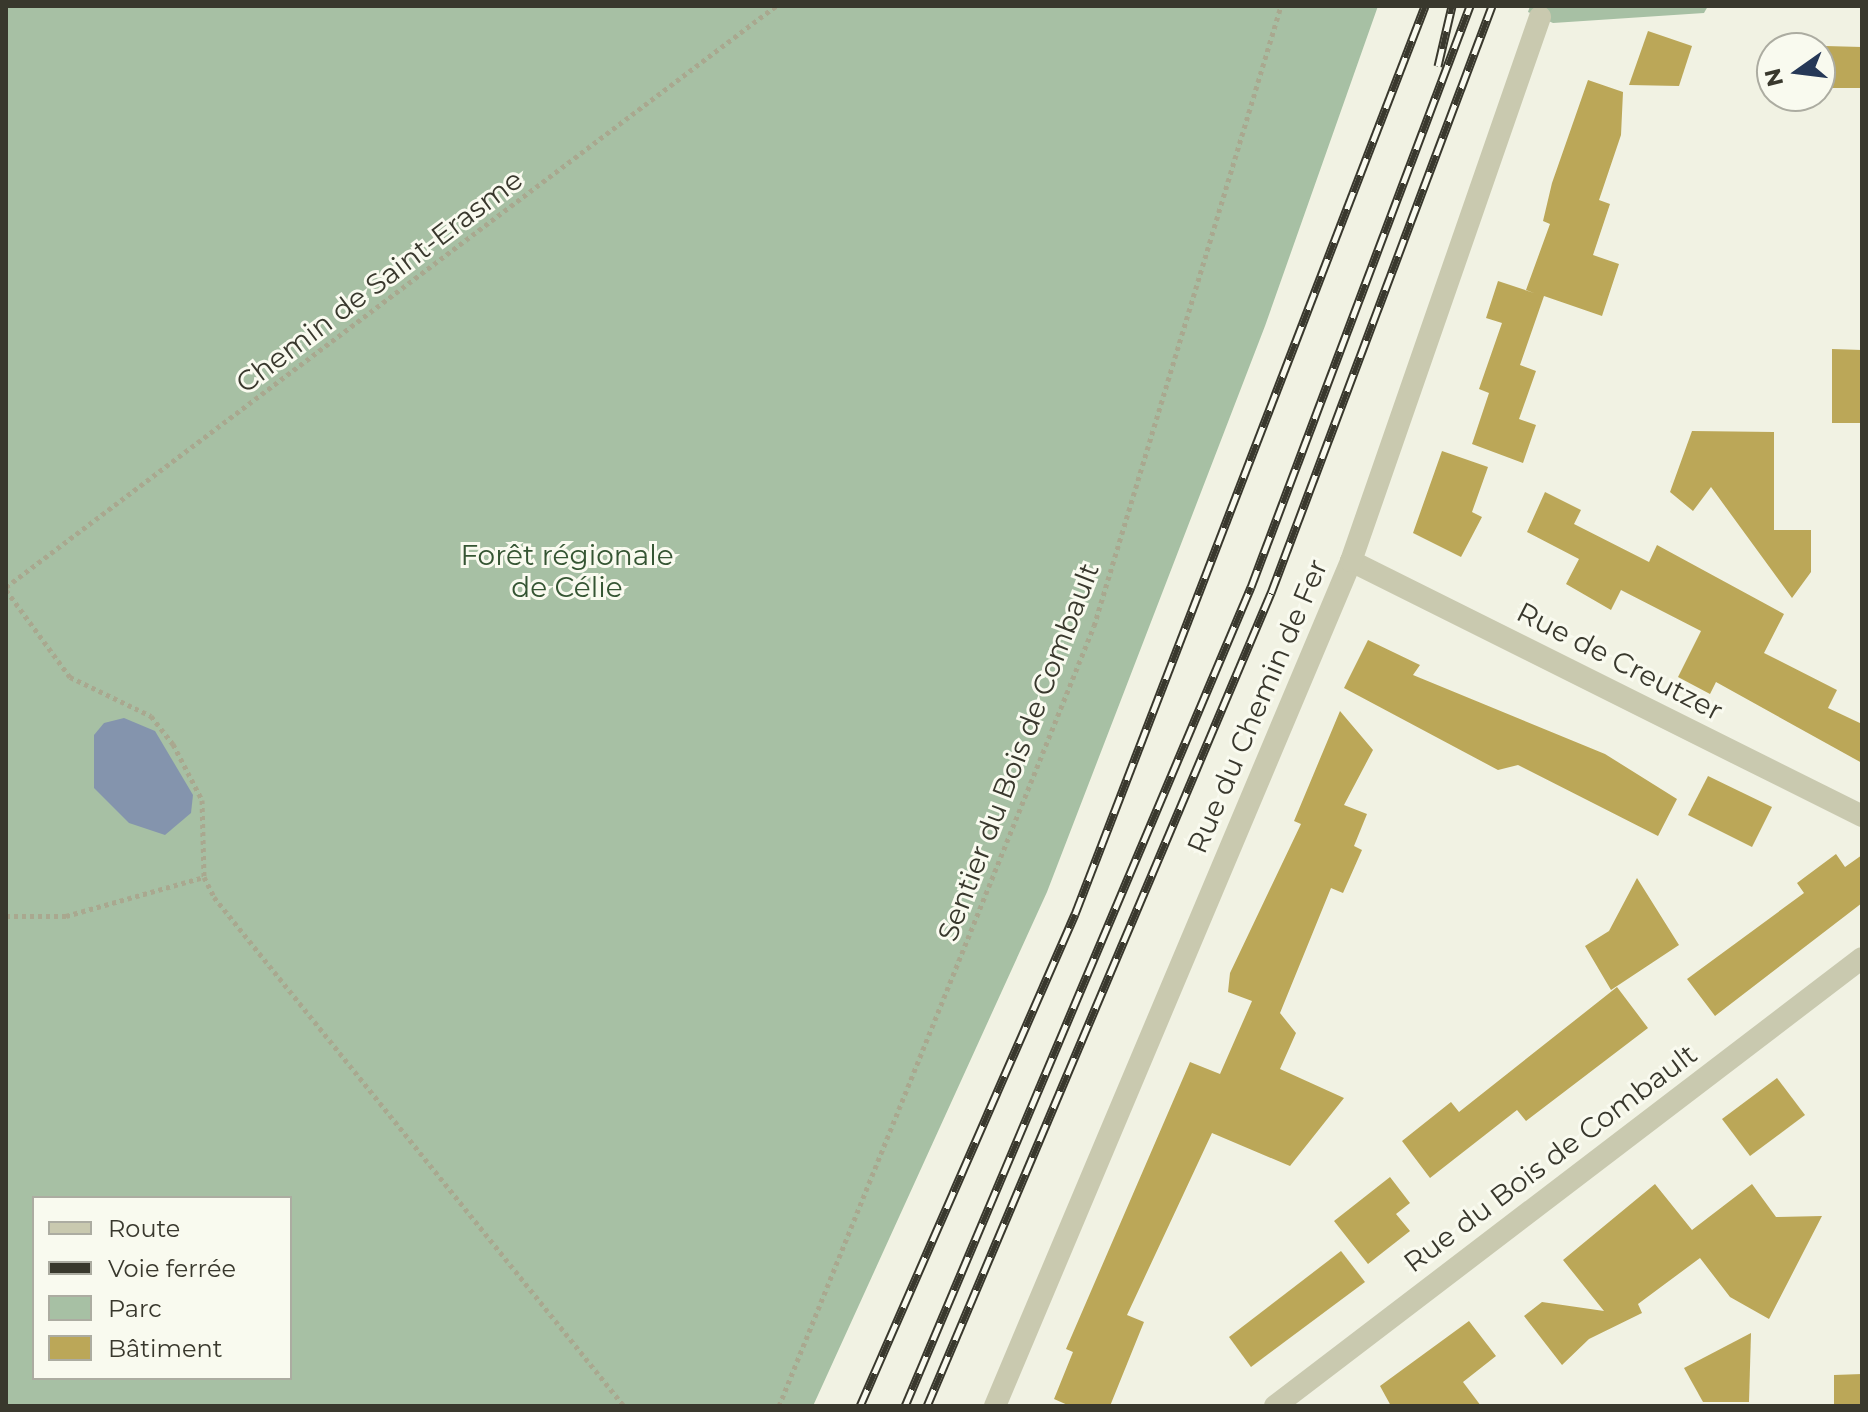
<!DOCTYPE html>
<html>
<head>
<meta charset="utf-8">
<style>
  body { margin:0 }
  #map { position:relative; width:1868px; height:1412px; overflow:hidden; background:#f1f2e3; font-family:Montserrat,sans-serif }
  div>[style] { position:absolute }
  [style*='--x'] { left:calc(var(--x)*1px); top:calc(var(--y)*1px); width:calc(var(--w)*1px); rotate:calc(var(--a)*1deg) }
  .green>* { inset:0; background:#a7c0a4 }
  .water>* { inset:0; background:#8494ad }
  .building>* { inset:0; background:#bba758 }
  .path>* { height:5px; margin-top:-2.5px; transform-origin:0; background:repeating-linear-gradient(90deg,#a9a88f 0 4px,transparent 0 8px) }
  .minor>* { height:22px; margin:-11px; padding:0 11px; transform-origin:11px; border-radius:11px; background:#c9c9af }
  .rail>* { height:9px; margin-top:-4.5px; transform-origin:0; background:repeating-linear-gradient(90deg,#f9faef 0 18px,#39382d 0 36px); box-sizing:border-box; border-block:2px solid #39382d }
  span { translate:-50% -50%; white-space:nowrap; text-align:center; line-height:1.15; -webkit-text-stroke:6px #f9faef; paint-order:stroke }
  .street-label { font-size:28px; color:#39382d }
  .park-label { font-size:28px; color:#355533 }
  .frame { position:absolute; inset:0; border:8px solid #39382d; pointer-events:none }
  .legend { position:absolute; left:32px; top:1196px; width:260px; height:184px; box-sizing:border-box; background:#f9faef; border:2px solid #acaca1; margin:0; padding:10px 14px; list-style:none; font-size:24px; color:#39382d }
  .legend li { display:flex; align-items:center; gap:16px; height:40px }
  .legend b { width:40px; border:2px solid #acaca1 }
  .north { position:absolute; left:1756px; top:32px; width:80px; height:80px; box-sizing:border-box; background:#f9faef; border:2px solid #acaca1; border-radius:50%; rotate:256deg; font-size:22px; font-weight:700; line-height:32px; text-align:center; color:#39382d }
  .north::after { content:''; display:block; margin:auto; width:28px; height:36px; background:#263857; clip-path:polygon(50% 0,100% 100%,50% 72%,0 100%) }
</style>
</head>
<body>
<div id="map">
  <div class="green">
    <div style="clip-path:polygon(evenodd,6px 6px,1378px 6px,1265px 326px,1047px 892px,813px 1406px,6px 1406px,6px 6px,34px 1198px,290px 1198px,290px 1378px,34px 1378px,34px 1198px)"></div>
    <div style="clip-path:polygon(1530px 6px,1708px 6px,1704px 13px,1553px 23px,1528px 12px)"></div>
  </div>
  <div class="water">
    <div style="clip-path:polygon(124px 718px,155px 731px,193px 795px,191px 813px,165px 835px,129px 823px,94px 788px,94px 735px,104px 723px)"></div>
  </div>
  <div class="building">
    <div style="clip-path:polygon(1648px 31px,1692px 46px,1679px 86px,1629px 85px)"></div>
    <div style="clip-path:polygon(1825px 46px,1862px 47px,1862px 88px,1822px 88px)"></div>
    <div style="clip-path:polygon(1588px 80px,1623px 92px,1621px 135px,1599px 200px,1610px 204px,1593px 255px,1619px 264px,1602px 316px,1544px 296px,1520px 365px,1536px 371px,1519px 419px,1536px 425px,1523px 463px,1472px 444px,1489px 393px,1479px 389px,1502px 323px,1486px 318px,1498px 281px,1534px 293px,1526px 290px,1550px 224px,1543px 221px,1552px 183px)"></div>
    <div style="clip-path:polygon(1832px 349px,1862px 350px,1862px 423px,1832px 423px)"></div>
    <div style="clip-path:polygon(1692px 431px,1774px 432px,1774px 530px,1811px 530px,1811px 572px,1792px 598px,1711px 487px,1693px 511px,1670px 492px)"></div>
    <div style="clip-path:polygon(1442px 451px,1488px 467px,1472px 512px,1482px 517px,1461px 557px,1413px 533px)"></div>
    <div style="clip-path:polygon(1545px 492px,1581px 510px,1574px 524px,1649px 562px,1657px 545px,1784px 614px,1764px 653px,1837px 690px,1828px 708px,1862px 724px,1862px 763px,1716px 682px,1710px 694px,1678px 677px,1701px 631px,1621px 590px,1611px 610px,1566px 584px,1579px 559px,1527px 532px)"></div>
    <div style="clip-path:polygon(1368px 640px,1420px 665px,1413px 675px,1605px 754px,1677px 799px,1658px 836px,1518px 765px,1498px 770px,1344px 688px)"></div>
    <div style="clip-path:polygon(1340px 711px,1373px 750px,1344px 805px,1367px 814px,1354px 846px,1362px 850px,1343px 893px,1331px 888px,1280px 1013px,1296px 1033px,1280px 1069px,1344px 1098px,1290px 1166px,1212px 1133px,1127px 1315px,1144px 1322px,1110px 1406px,1070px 1406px,1054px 1399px,1073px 1352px,1066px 1349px,1190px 1062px,1220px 1074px,1252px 1001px,1228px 992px,1230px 973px,1301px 824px,1294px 821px)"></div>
    <div style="clip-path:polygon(1708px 776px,1772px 807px,1752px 847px,1688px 815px)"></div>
    <div style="clip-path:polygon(1836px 854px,1845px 867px,1862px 855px,1862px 903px,1715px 1016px,1687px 979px,1804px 893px,1797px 883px)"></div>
    <div style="clip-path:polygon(1637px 878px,1679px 945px,1611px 990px,1585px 946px,1609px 931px)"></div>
    <div style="clip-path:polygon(1617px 987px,1648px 1028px,1526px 1121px,1517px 1110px,1430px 1178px,1402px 1141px,1451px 1102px,1459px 1112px)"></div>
    <div style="clip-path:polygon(1777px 1078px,1805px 1115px,1750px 1156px,1722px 1119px)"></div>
    <div style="clip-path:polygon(1390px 1177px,1410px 1203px,1396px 1214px,1410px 1231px,1368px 1264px,1334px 1221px)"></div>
    <div style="clip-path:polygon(1655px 1184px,1692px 1230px,1752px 1184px,1776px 1217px,1822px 1216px,1769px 1319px,1730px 1297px,1700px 1258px,1638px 1304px,1642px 1313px,1589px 1339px,1562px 1365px,1524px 1316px,1542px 1302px,1604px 1311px,1563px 1260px)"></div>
    <div style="clip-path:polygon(1341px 1251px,1365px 1282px,1251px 1367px,1229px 1337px)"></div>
    <div style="clip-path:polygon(1469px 1321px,1496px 1356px,1463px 1382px,1481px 1406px,1391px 1406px,1380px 1386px)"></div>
    <div style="clip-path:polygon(1751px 1333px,1749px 1402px,1703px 1402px,1684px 1368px)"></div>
    <div style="clip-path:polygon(1862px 1374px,1862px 1406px,1834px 1406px,1834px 1375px)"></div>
  </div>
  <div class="path">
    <div style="--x:6;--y:587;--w:965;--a:-37.04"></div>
    <div style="--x:6;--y:590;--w:108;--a:53.7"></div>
    <div style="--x:70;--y:677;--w:90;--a:25.7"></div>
    <div style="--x:151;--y:716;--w:36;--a:52"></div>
    <div style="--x:173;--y:744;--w:63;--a:62.6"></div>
    <div style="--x:202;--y:800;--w:77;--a:88.5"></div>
    <div style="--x:204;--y:877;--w:22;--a:63"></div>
    <div style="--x:214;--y:897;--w:654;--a:51.15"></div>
    <div style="--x:6;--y:916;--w:60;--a:0"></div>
    <div style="--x:66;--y:916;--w:143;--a:-15.8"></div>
    <div style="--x:779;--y:1406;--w:841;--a:-68.01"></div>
    <div style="--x:1094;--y:626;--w:648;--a:-73.22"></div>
  </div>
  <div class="minor">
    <div style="--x:1351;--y:561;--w:571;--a:26.52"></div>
    <div style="--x:995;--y:1406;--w:917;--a:-67.15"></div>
    <div style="--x:1351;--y:561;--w:576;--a:-70.84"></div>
    <div style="--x:1275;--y:1406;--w:738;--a:-37.35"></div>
  </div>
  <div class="rail">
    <div style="--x:1438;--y:66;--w:62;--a:-76.9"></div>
    <div style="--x:860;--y:1406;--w:537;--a:-66.4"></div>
    <div style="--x:1075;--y:914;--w:973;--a:-68.92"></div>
    <div style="--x:905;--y:1406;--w:889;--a:-67.1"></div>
    <div style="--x:1251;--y:587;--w:621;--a:-69.35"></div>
    <div style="--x:927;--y:1406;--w:883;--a:-67.07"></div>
    <div style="--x:1271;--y:593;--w:627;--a:-69.37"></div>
  </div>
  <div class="street-label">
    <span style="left:379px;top:281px;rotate:-37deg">Chemin de Saint-Erasme</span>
    <span style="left:1620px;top:661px;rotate:27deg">Rue de Creutzer</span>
    <span style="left:1257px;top:706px;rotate:-67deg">Rue du Chemin de Fer</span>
    <span style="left:1018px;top:752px;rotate:-69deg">Sentier du Bois de Combault</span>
    <span style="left:1550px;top:1158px;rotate:-37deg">Rue du Bois de Combault</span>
  </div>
  <div class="park-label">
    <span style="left:567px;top:571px">Forêt régionale<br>de Célie</span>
  </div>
  <div class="frame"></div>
  <ul class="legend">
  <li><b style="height:10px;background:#c9c9af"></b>Route</li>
  <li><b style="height:10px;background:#39382d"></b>Voie ferrée</li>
  <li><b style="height:22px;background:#a7c0a4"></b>Parc</li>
  <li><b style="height:22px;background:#bba758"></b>Bâtiment</li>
  </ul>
  <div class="north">N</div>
</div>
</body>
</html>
